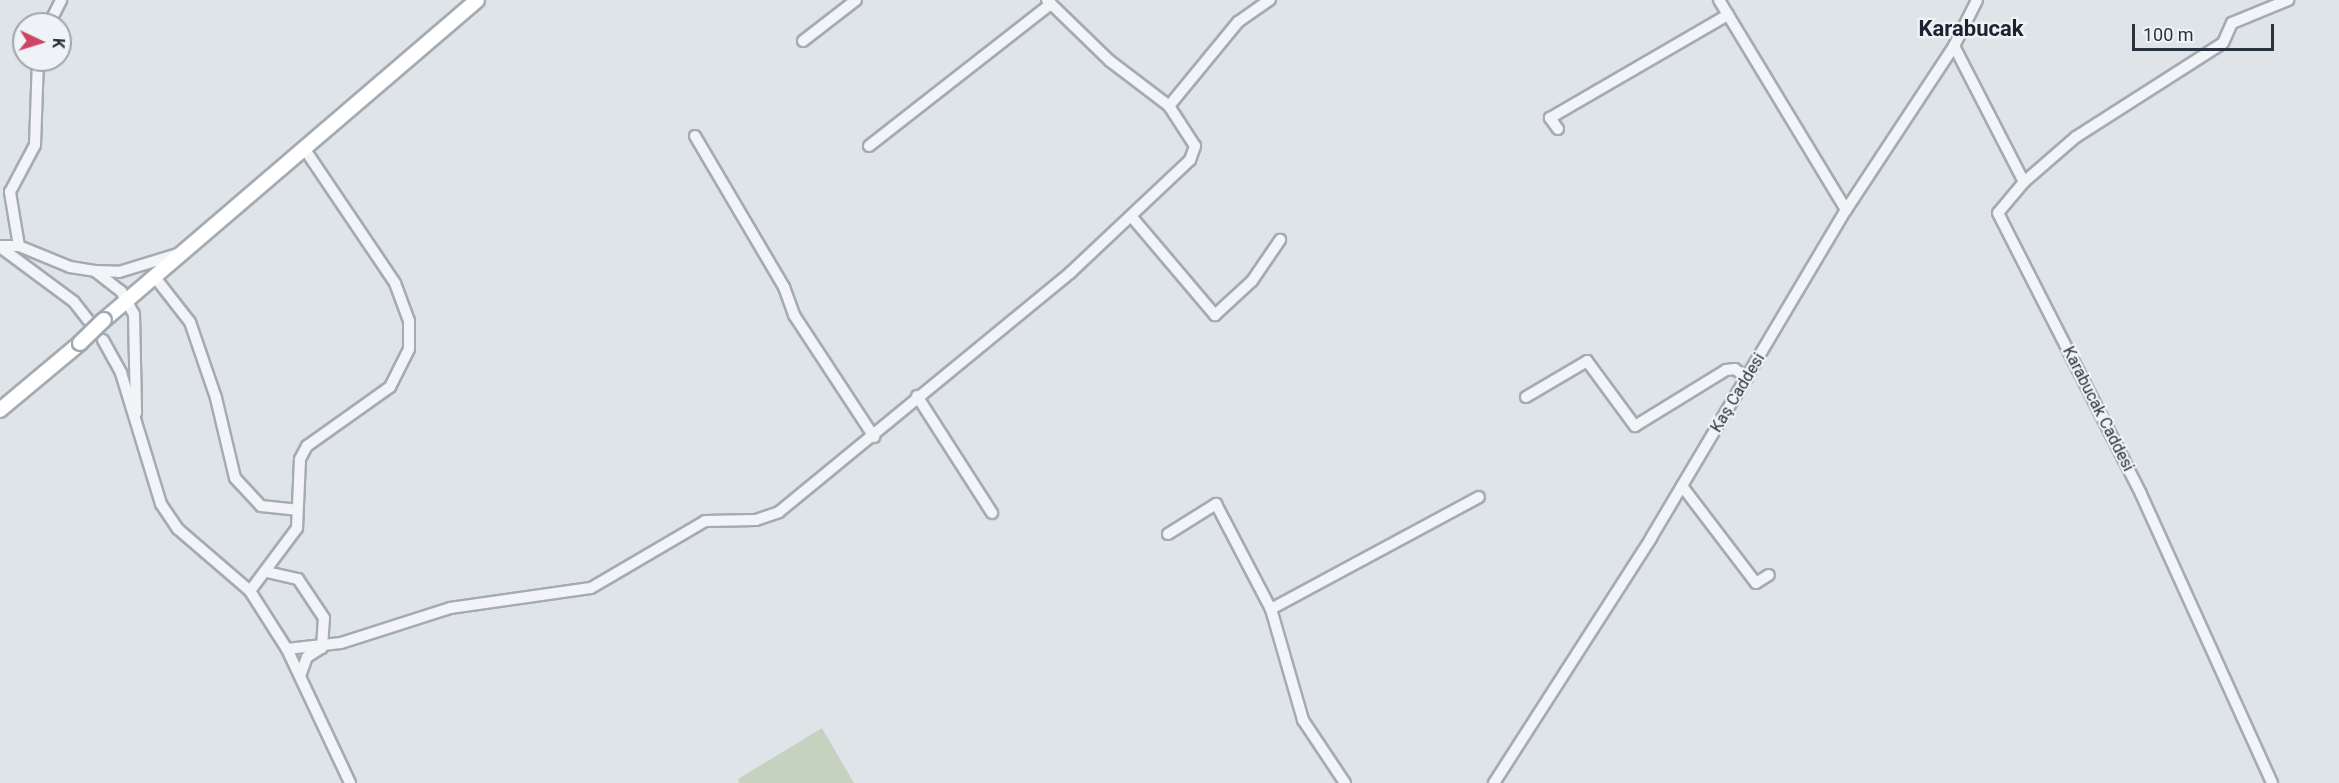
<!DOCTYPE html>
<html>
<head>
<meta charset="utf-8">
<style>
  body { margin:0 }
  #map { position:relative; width:2339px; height:783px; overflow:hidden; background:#dfe4e8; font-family:Roboto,sans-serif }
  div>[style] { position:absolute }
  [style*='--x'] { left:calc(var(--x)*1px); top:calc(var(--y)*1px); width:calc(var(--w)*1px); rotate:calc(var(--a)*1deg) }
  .green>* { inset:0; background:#c6d2c0 }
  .roads { filter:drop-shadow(2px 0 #a4abb2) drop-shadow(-2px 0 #a4abb2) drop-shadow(0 2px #a4abb2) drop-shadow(0 -2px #a4abb2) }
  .minor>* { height:10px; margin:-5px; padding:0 5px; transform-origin:5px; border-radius:5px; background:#f2f4f7 }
  .major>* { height:14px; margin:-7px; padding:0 7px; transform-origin:7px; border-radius:7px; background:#fff }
  .bridges { filter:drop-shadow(2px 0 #9fa9b4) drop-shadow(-2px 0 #9fa9b4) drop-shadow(0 2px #9fa9b4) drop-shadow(0 -2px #9fa9b4) }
  .major-bridge>* { height:14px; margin:-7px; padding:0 7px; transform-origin:7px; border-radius:7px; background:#fff }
  span { translate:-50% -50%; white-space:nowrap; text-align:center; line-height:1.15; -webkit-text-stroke:4.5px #eff2f6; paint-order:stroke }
  .street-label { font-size:16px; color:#28333f }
  .district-label { font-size:22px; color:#1a2430; font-weight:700 }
  .north { position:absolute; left:12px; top:12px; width:60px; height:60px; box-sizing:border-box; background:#eff2f6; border:2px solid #9fa6ad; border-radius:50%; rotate:94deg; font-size:16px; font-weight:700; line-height:24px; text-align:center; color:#28333f }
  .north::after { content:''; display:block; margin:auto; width:21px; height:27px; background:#cd4564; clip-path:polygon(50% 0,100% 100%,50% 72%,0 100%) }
  .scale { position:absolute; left:2132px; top:24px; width:142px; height:27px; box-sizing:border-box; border:3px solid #28333f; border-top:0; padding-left:8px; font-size:18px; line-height:21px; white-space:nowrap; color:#28333f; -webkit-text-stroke:4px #eff2f6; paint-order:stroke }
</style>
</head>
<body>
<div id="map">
  <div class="green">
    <div style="clip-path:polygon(822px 728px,854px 783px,739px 783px,738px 779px)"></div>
  </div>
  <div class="roads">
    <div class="minor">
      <div style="--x:1047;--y:0;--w:88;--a:44.1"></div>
      <div style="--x:1110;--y:61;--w:74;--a:37.3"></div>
      <div style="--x:1719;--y:0;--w:245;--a:58.8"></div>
      <div style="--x:49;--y:24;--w:27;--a:-63"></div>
      <div style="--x:803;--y:41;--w:67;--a:-37.7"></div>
      <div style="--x:1954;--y:46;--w:153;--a:62.8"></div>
      <div style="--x:2024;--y:182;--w:40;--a:130"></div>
      <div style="--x:1998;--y:213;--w:315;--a:63"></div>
      <div style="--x:2141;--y:494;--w:317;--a:65.6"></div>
      <div style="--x:1558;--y:129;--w:14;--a:-126"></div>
      <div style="--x:1550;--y:118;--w:206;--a:-30.1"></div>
      <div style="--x:695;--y:136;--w:175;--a:59.5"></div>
      <div style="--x:784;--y:287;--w:30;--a:70"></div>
      <div style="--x:794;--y:315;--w:146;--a:56.7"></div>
      <div style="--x:869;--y:146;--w:231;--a:-38"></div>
      <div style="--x:2024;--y:182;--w:69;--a:-40.9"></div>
      <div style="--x:2076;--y:137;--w:174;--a:-32.6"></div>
      <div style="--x:2223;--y:43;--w:22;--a:-66"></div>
      <div style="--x:2232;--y:23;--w:61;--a:-22.3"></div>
      <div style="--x:1131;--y:216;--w:130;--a:49.7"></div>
      <div style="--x:1215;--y:315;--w:50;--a:-42.6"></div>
      <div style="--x:1252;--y:281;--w:50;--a:-55.7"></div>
      <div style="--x:0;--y:246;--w:19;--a:0"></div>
      <div style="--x:19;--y:246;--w:55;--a:22.4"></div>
      <div style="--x:70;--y:267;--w:25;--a:9"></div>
      <div style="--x:95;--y:271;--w:24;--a:2"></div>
      <div style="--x:119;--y:272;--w:62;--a:-17"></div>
      <div style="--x:19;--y:246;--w:55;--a:-99.5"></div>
      <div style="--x:10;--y:192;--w:53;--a:-62"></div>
      <div style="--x:35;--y:145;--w:85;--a:-88"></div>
      <div style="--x:0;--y:247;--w:92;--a:36.6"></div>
      <div style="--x:74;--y:302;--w:23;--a:52"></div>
      <div style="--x:95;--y:271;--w:33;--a:38"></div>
      <div style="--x:121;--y:291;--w:26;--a:61"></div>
      <div style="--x:134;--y:314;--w:99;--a:88.8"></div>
      <div style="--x:154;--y:276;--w:58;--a:52"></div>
      <div style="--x:190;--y:322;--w:80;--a:71.1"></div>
      <div style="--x:216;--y:398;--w:82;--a:76.6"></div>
      <div style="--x:235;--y:478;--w:38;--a:47"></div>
      <div style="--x:261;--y:506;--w:36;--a:6"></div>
      <div style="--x:103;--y:340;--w:38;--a:61"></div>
      <div style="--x:121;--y:373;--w:137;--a:73"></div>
      <div style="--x:161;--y:504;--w:30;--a:56"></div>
      <div style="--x:178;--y:529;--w:95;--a:40.7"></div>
      <div style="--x:250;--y:591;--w:69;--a:57.5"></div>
      <div style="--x:287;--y:649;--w:148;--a:64.8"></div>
      <div style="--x:917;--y:396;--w:139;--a:57.3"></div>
      <div style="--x:1526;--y:397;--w:71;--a:-30.5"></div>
      <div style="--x:1587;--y:361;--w:81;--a:53.6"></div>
      <div style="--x:1635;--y:426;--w:107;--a:-31.6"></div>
      <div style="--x:1726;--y:370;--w:9;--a:-6"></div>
      <div style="--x:1735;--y:369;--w:15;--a:37"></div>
      <div style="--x:1682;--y:486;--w:122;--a:52.7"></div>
      <div style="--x:1756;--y:583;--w:15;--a:-32"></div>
      <div style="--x:1168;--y:534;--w:57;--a:-32"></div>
      <div style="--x:1216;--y:504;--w:119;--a:62.4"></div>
      <div style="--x:1271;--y:609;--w:116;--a:73.9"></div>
      <div style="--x:1303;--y:720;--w:76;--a:56.3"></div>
      <div style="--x:267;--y:572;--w:32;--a:13"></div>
      <div style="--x:298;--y:579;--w:47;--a:56.3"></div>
      <div style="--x:324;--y:618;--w:30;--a:94"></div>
      <div style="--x:250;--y:591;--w:79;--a:-53.3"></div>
      <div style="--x:297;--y:528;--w:69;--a:-87.5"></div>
      <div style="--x:300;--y:459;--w:15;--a:-62"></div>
      <div style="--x:307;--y:446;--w:102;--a:-35.4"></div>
      <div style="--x:390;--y:387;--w:42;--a:-63.4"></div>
      <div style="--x:409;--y:349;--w:28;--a:-90"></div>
      <div style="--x:409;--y:321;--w:40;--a:-110.2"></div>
      <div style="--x:395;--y:283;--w:163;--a:-124"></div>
      <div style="--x:1271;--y:609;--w:236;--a:-28.3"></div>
      <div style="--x:287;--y:649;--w:54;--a:-6.3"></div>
      <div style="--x:341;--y:643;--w:114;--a:-17.8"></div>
      <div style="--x:450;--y:608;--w:142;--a:-8.1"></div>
      <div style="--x:591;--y:588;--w:132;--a:-30.4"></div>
      <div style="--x:705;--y:521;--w:51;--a:-1.1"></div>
      <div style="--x:756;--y:520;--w:24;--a:-19"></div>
      <div style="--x:779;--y:512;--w:377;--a:-39.4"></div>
      <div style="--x:1070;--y:273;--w:165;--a:-43.3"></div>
      <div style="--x:1190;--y:160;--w:15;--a:-70"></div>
      <div style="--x:1195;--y:146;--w:48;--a:-123"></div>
      <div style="--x:1169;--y:106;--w:109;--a:-50.6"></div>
      <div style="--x:1238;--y:22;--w:39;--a:-35"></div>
      <div style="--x:300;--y:676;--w:20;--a:-70"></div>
      <div style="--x:307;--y:657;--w:15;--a:-32"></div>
      <div style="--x:1494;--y:783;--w:291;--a:-57.3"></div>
      <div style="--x:1651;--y:538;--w:382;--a:-59.3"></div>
      <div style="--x:1846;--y:210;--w:196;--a:-56.6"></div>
      <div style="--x:1954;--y:46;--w:51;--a:-63.4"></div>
    </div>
    <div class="major">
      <div style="--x:104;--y:320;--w:491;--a:-40.6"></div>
      <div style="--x:0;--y:410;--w:104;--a:-39.9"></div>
    </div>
  </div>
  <div class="bridges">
    <div class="major-bridge">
      <div style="--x:80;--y:343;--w:33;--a:-44"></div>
    </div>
  </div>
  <div class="street-label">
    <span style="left:1738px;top:393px;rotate:-59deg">Kaş Caddesi</span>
    <span style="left:2098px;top:409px;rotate:63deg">Karabucak Caddesi</span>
  </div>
  <div class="district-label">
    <span style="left:1971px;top:29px">Karabucak</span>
  </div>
  <div class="north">K</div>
  <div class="scale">100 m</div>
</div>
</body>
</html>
